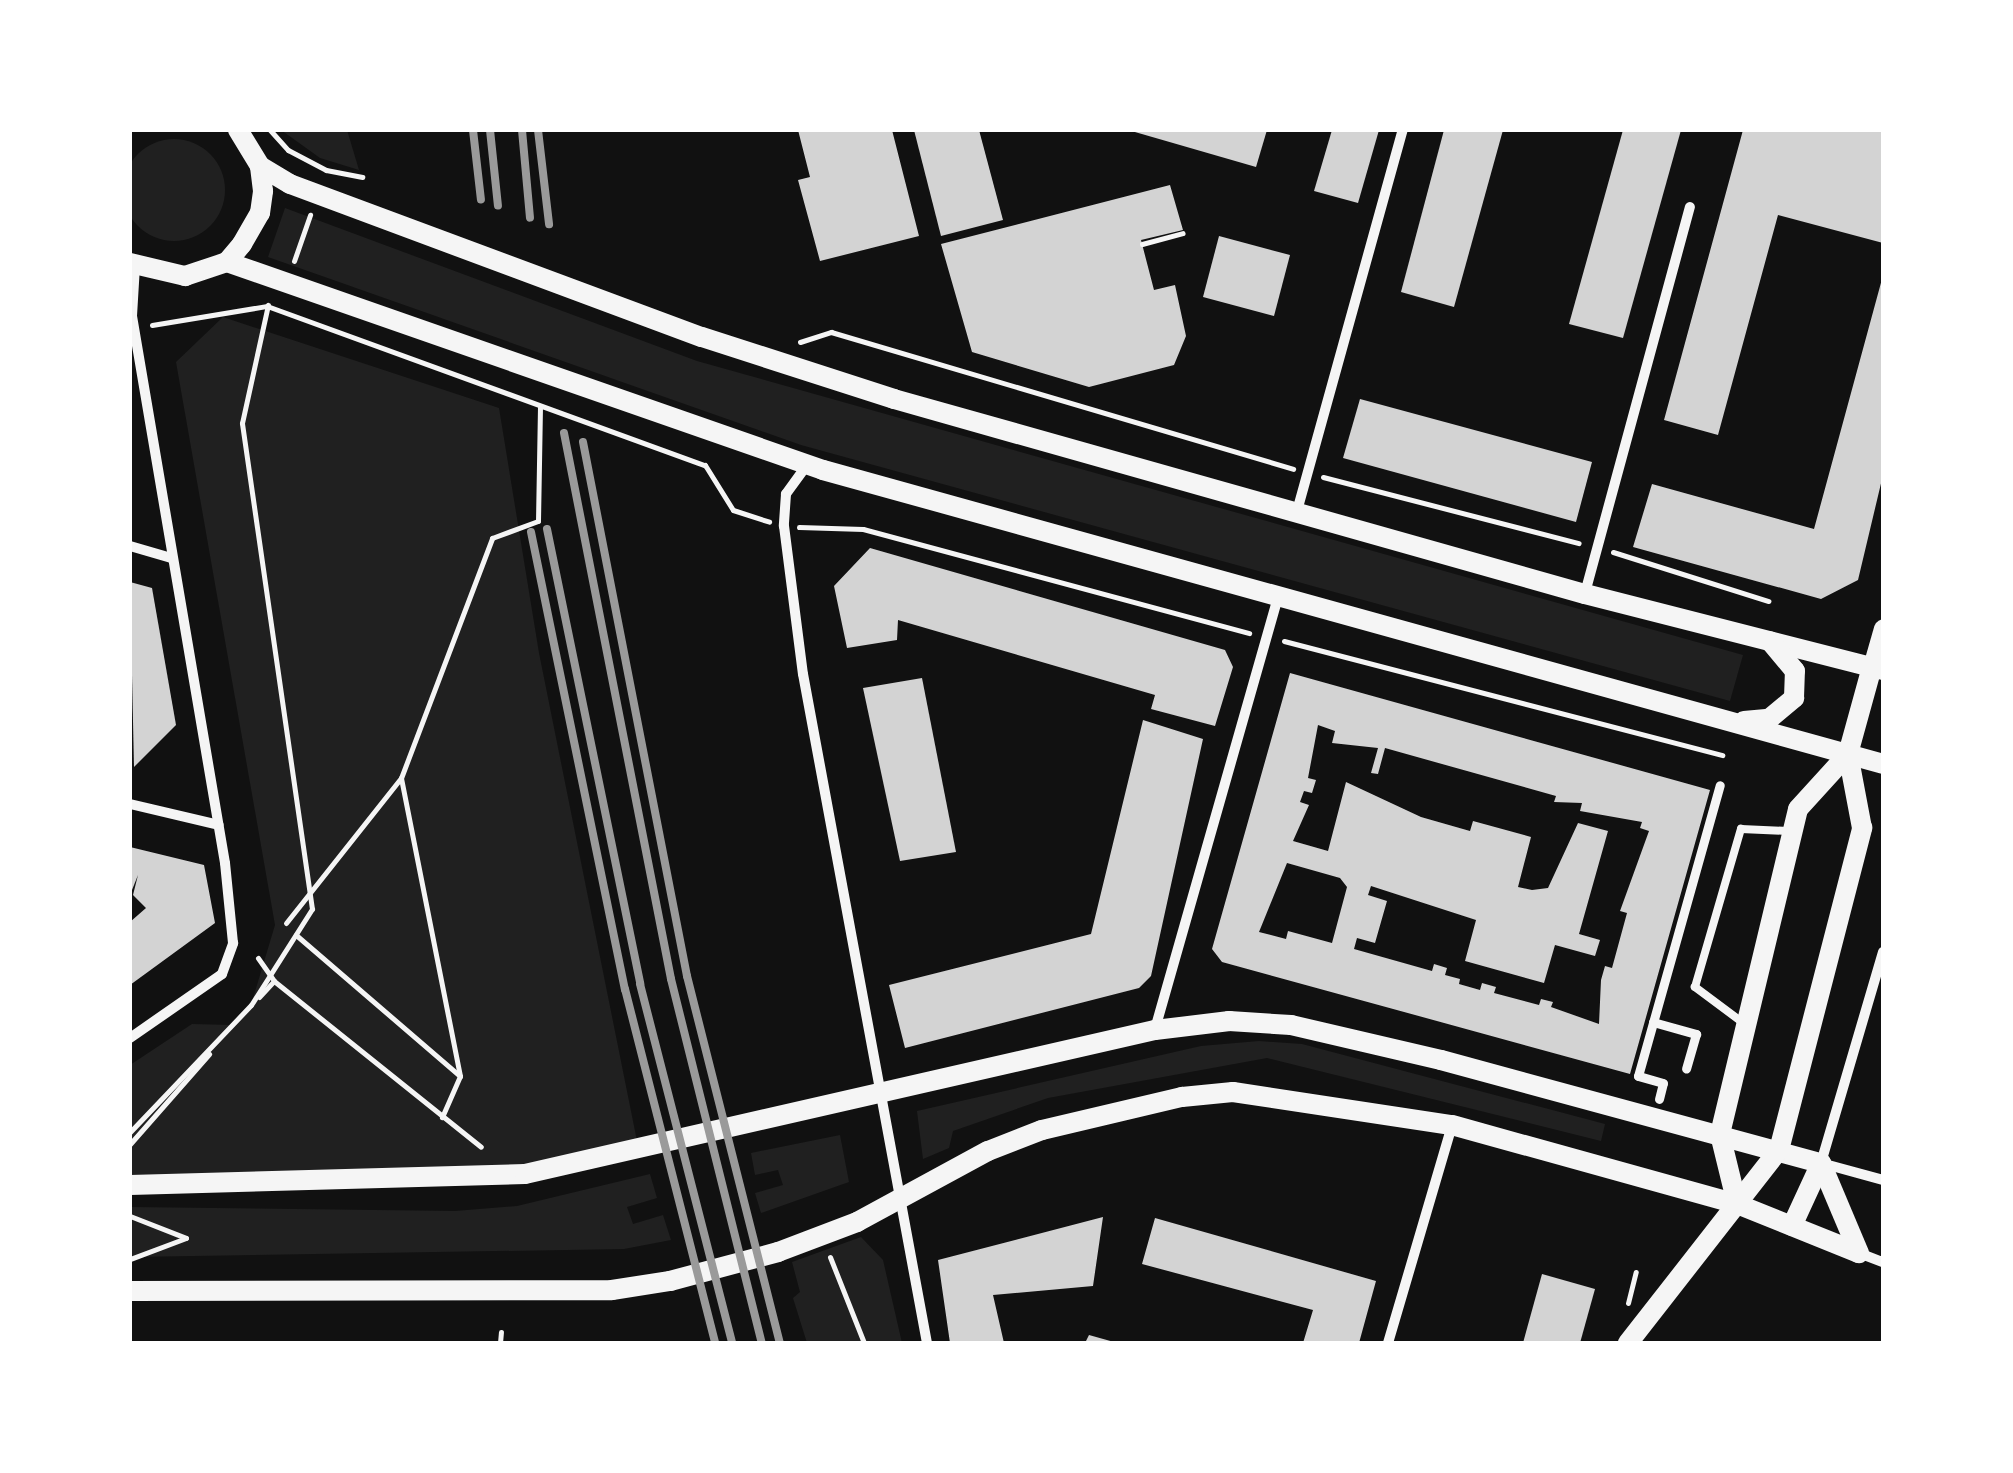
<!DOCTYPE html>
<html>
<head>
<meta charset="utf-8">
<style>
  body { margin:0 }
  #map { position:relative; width:2013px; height:1473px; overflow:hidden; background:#111; font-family:"Crimson Pro",serif }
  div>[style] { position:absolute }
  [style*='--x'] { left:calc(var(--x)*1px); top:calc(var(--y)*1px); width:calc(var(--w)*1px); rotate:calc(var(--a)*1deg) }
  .green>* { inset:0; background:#202020 }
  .round { border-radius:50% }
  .building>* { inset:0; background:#d3d3d3 }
  .path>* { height:5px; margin:-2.5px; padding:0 2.5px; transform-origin:2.5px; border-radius:2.5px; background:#f5f5f5 }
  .service>* { height:8px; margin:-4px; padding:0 4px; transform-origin:4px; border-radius:4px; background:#f5f5f5 }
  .pedestrian>* { height:9px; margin:-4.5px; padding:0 4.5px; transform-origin:4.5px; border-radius:4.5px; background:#f5f5f5 }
  .minor>* { height:10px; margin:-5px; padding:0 5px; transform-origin:5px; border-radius:5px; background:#f5f5f5 }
  .tertiary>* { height:18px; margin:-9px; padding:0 9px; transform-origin:9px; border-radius:9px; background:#f5f5f5 }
  .secondary>* { height:20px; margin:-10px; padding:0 10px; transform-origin:10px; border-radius:10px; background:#f5f5f5 }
  .rail>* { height:8px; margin:-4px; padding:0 4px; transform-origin:4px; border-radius:4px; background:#9a9a9a }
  span { translate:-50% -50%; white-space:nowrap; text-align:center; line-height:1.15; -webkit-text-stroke:10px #fff; paint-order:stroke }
  .frame { position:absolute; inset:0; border:132px solid #fff; pointer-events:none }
</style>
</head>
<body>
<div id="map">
  <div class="green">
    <div style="clip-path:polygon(281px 130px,347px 130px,359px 170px,320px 158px)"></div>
    <div class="round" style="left:123px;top:139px;width:102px;height:102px"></div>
    <div style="clip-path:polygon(285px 208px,697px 361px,1743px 655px,1730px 701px,801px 445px,268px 257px)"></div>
    <div style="clip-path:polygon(223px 317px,499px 408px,539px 653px,639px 1151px,570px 1167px,130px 1185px,130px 1065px,192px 1024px,232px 1025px,251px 1005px,275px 925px,176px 362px)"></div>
    <div style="clip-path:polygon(1259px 1041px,1302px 1044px,1605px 1124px,1601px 1141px,1267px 1058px,1048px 1098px,953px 1131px,949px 1148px,923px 1159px,917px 1111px,1201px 1046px)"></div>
    <div style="clip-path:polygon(840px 1135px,849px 1182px,761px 1213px,755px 1193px,783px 1185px,778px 1170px,755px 1175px,751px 1153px)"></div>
    <div style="clip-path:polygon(650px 1174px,657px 1198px,627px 1207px,633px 1224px,663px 1215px,671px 1240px,624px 1249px,130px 1257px,130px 1207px,455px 1211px,517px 1206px)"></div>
    <div style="clip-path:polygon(861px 1237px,883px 1260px,902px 1343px,807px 1343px,793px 1298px,800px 1292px,792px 1262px)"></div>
  </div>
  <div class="building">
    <div style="clip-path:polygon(798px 130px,892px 130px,919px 236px,820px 261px,798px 180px,810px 177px)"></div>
    <div style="clip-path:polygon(914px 130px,979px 130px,1003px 220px,941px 236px)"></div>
    <div style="clip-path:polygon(1128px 130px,1267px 130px,1256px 167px)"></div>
    <div style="clip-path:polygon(1332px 130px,1379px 130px,1358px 203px,1314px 191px)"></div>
    <div style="clip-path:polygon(1444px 130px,1503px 130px,1454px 307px,1401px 292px)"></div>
    <div style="clip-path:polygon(1623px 130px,1681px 130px,1623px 338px,1569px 324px)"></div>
    <div style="clip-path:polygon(1743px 130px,1883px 130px,1883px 243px,1778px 215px,1718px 435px,1664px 420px)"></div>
    <div style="clip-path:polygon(1170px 185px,1183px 230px,1141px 240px,1154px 290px,1175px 285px,1186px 336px,1174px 365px,1089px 387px,972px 352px,941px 244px)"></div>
    <div style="clip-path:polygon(1219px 236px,1290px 255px,1274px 316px,1203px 297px)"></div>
    <div style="clip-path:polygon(1882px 279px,1883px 475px,1858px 580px,1821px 599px,1633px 547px,1652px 484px,1814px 529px)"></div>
    <div style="clip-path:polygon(1360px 399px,1592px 462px,1576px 522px,1343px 458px)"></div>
    <div style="clip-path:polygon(870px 548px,1225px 650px,1233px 667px,1215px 726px,1151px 709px,1155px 695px,898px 620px,897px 640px,847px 648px,834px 586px)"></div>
    <div style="clip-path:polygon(130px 582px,152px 588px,176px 725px,134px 767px)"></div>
    <div style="clip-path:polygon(evenodd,1290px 673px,1710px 790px,1630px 1074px,1222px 962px,1212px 949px,1290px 673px,1318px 725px,1335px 731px,1332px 743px,1378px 748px,1371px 773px,1378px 774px,1385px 748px,1556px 796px,1554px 802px,1582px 803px,1580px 811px,1642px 822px,1640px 828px,1649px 831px,1620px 911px,1627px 913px,1612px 968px,1605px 966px,1601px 980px,1599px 1024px,1551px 1007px,1553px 1002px,1541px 999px,1539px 1005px,1494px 993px,1496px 987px,1482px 983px,1480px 990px,1459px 984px,1460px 979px,1445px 975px,1447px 968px,1434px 964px,1432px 971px,1354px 949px,1357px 938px,1375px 943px,1387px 901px,1368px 895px,1371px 886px,1476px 920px,1465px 961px,1544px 983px,1555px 945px,1595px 956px,1600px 940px,1579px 934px,1608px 831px,1578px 823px,1548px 888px,1532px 890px,1518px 887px,1531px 837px,1473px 821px,1470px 831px,1421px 817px,1346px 782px,1328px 851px,1293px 841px,1309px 805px,1300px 802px,1304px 791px,1312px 793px,1316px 780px,1308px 778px,1318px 725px,1290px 673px,1287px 863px,1340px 878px,1347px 887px,1332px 943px,1288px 931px,1286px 939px,1259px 932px,1287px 863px)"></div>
    <div style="clip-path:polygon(922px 678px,956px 852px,900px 861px,863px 688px)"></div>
    <div style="clip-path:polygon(1143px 720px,1203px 739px,1151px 976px,1139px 988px,905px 1048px,889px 985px,1091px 934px)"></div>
    <div style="clip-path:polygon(130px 847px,204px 865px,215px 923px,130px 985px,130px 922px,146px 908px,133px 895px,138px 875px,130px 895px)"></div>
    <div style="clip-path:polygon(1103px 1217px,1093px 1286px,993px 1295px,1004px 1343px,950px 1343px,938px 1260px)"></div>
    <div style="clip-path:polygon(1155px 1218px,1376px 1281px,1359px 1343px,1303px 1343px,1313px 1310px,1142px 1264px)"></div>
    <div style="clip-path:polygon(1542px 1274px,1595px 1289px,1580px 1343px,1523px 1343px)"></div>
    <div style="clip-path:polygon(1089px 1335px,1114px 1342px,1114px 1343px,1085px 1343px)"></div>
  </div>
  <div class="path">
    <div style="--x:270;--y:130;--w:27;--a:48"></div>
    <div style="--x:288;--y:150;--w:43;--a:27.8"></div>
    <div style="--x:326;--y:170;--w:37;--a:11"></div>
    <div style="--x:1142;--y:244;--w:42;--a:-15"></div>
    <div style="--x:294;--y:261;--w:49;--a:-70.8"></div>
    <div style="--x:152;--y:325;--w:117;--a:-9.4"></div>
    <div style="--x:267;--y:306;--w:466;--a:20"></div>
    <div style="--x:705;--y:465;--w:53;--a:58.1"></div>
    <div style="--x:733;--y:510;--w:38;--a:18"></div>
    <div style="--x:800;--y:342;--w:33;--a:-18"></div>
    <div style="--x:831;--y:332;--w:482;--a:16.5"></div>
    <div style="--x:1323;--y:477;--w:264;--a:14.5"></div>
    <div style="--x:799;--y:527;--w:64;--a:1.8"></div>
    <div style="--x:863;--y:529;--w:400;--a:15.1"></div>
    <div style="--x:1613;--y:552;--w:163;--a:17.5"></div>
    <div style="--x:1284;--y:641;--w:453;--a:14.6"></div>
    <div style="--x:401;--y:778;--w:304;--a:78.8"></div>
    <div style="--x:460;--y:1076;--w:45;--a:113.7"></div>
    <div style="--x:286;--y:923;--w:185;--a:-51.6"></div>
    <div style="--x:401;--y:778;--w:257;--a:-69.2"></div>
    <div style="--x:492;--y:538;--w:49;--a:-20.3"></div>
    <div style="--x:538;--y:521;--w:115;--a:-89"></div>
    <div style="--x:296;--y:935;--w:216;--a:40.7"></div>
    <div style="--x:258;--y:958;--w:28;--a:55"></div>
    <div style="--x:274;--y:981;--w:265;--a:38.7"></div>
    <div style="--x:259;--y:997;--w:22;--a:-47"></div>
    <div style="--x:130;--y:1132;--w:175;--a:-46.4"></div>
    <div style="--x:251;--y:1005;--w:114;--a:-57.6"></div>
    <div style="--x:312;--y:909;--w:491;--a:-98.2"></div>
    <div style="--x:242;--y:423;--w:121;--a:-77.6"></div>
    <div style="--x:130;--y:1144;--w:120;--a:-48.7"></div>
    <div style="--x:130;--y:1216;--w:60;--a:21.4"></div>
    <div style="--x:186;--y:1238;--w:60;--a:159.4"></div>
    <div style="--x:830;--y:1257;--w:92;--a:68.4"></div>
    <div style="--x:1628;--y:1303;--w:32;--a:-76"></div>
    <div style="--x:500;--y:1343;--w:11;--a:-85"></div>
  </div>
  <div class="service">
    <div style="--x:1742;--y:1022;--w:59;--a:-143.3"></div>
    <div style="--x:1695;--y:987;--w:165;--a:-73.8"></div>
    <div style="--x:1741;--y:829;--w:47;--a:2.4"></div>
  </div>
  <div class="pedestrian">
    <div style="--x:1653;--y:1022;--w:45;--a:15.6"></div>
    <div style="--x:1696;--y:1034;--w:36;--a:106"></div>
    <div style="--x:1659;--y:1099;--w:16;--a:-76"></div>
    <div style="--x:1663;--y:1083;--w:26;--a:-164"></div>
    <div style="--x:1638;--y:1076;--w:302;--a:-74.3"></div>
  </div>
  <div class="minor">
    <div style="--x:807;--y:465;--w:36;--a:126"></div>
    <div style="--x:786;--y:494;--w:32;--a:94"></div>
    <div style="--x:784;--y:526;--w:149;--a:82.7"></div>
    <div style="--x:803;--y:674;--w:680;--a:79.5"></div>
    <div style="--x:1297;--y:511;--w:395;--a:-74.5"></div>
    <div style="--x:130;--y:546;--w:43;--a:16.3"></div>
    <div style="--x:1585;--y:593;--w:400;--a:-74.8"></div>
    <div style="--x:130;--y:804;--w:91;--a:13.3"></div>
    <div style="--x:1883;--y:952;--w:220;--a:106.4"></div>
    <div style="--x:1821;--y:1163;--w:64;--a:15.3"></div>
    <div style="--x:1155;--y:1029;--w:450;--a:-74.1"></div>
    <div style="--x:130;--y:1038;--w:112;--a:-34.8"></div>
    <div style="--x:222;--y:974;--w:33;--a:-70"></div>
    <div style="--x:233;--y:943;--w:80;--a:-95.7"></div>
    <div style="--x:225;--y:863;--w:555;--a:-99.65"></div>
    <div style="--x:132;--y:316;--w:50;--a:-86.6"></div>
    <div style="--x:1859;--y:1253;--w:26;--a:21"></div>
    <div style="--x:1388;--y:1343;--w:227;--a:-73.6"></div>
  </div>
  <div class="tertiary">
    <div style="--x:1872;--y:667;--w:40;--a:-74"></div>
  </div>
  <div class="secondary">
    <div style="--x:260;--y:166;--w:35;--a:31"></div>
    <div style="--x:290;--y:184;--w:439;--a:20.4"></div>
    <div style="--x:702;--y:337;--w:202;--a:17.9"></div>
    <div style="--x:894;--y:399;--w:718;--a:15.76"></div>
    <div style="--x:1585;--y:594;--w:308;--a:14.3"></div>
    <div style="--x:227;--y:262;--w:631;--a:19.24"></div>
    <div style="--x:823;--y:470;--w:1100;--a:15.5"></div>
    <div style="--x:130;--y:263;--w:57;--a:13.3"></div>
    <div style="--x:185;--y:276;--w:44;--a:-18.4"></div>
    <div style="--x:227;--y:262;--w:23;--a:-50"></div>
    <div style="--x:242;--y:244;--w:36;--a:-60"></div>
    <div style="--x:260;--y:213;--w:22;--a:-82"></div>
    <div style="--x:263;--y:191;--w:25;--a:-97"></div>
    <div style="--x:260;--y:166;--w:42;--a:-121.4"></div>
    <div style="--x:1744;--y:721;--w:25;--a:-5"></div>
    <div style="--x:1769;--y:719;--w:33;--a:-40"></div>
    <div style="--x:1794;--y:698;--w:27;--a:-88"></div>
    <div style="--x:1795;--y:671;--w:39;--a:-130"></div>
    <div style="--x:1821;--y:1163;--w:98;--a:67.1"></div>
    <div style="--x:130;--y:1185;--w:395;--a:-1.6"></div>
    <div style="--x:525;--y:1174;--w:646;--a:-12.88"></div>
    <div style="--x:1155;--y:1030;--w:75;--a:-6.9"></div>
    <div style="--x:1229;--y:1021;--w:62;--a:3.7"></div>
    <div style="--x:1291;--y:1025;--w:154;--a:13.1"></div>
    <div style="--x:1441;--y:1060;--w:394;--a:15.2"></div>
    <div style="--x:1737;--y:1204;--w:72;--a:-103.7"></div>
    <div style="--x:1720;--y:1134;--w:334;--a:-76.5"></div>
    <div style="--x:1798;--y:809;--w:74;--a:-47.7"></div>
    <div style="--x:1848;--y:754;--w:90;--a:-74.6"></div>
    <div style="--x:1792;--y:1226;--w:69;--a:-65.3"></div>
    <div style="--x:130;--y:1291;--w:482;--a:-0.1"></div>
    <div style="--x:612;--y:1290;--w:59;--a:-8.8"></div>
    <div style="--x:670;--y:1281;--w:112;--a:-15"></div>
    <div style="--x:778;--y:1252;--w:85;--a:-20.8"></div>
    <div style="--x:857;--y:1222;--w:149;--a:-28.5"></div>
    <div style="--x:988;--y:1151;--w:58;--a:-21.3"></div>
    <div style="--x:1042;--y:1130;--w:144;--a:-13.3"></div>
    <div style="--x:1182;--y:1097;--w:51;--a:-5.6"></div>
    <div style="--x:1233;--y:1092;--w:221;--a:8.6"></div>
    <div style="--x:1452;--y:1125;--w:296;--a:15.5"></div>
    <div style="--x:1737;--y:1204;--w:131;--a:21.9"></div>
    <div style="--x:1628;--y:1343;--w:245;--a:-52"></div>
    <div style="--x:1779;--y:1150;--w:333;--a:-75.5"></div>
    <div style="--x:1862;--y:828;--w:75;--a:-100.7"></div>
  </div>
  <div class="rail">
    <div style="--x:473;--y:130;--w:70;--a:83.5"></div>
    <div style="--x:490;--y:130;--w:76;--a:84"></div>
    <div style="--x:522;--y:130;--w:88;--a:84.8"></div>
    <div style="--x:538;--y:130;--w:95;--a:83.3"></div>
    <div style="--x:564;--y:433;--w:556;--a:78.91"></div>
    <div style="--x:671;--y:979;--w:375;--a:76"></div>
    <div style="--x:583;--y:442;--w:544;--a:78.98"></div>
    <div style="--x:687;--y:976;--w:379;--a:75.8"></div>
    <div style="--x:547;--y:529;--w:464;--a:78.4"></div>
    <div style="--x:640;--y:984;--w:371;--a:75.6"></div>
    <div style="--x:531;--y:532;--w:467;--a:78.4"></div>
    <div style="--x:625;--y:989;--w:365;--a:75.7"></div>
  </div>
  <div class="frame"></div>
</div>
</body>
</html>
